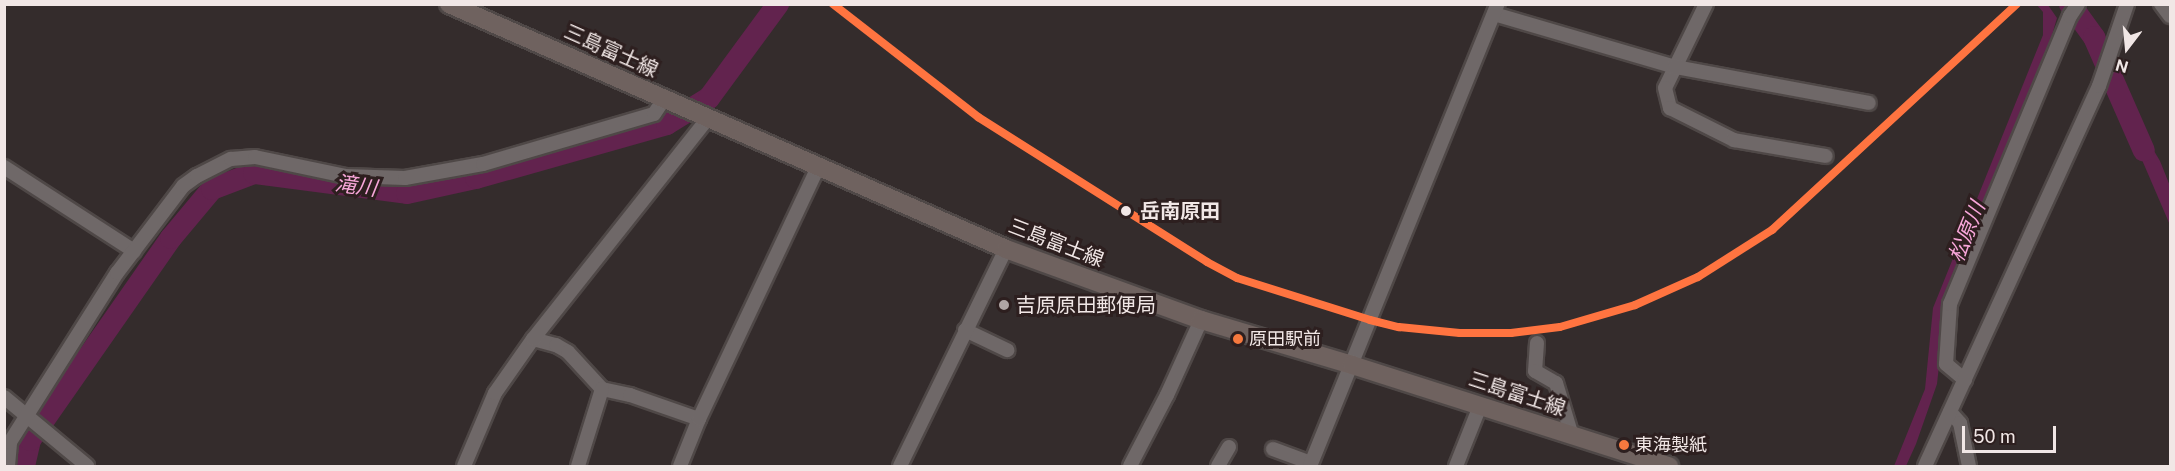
<!DOCTYPE html>
<html>
<head>
<meta charset="utf-8">
<style>
  body { margin:0 }
  #map { position:relative; width:2175px; height:471px; overflow:hidden; background:#342c2c; font-family:"Public Sans","Noto Sans JP",sans-serif }
  div>[style] { position:absolute }
  [style*='--x'] { left:calc(var(--x)*1px); top:calc(var(--y)*1px); width:calc(var(--w)*1px); rotate:calc(var(--a)*1deg) }
  .water>* { inset:0; background:#62234e }
  .river>* { height:22px; margin:-11px; padding:0 11px; transform-origin:11px; border-radius:11px; background:#62234e }
  .roads { filter:drop-shadow(2px 0 #4f4847) drop-shadow(-2px 0 #4f4847) drop-shadow(0 2px #4f4847) drop-shadow(0 -2px #4f4847) }
  .minor>* { height:14px; margin:-7px; padding:0 7px; transform-origin:7px; border-radius:7px; background:#6f6868 }
  .major>* { height:18px; margin:-9px; padding:0 9px; transform-origin:9px; border-radius:9px; background:#6f625f }
  .rail-1>* { height:8px; margin:-4px; padding:0 4px; transform-origin:4px; border-radius:4px; background:#ff7440 }
  .dots>* { width:16px; height:16px; translate:-50% -50%; box-sizing:border-box; border:3px solid #2d1f1f; border-radius:50% }
  span { translate:-50% -50%; white-space:nowrap; text-align:center; line-height:1.15; -webkit-text-stroke:6px #2d1f1f; paint-order:stroke }
  .bus-label { font-size:18px; color:#f1e7e6 }
  .left { translate:0 -50%; text-align:left }
  .street-label { font-size:20px; color:#f1e7e6 }
  .stop-label { font-size:20px; color:#f1e7e6; font-weight:700 }
  .poi-label { font-size:20px; color:#f1e7e6 }
  .water-label { font-size:21px; color:#f7a6d9; font-style:italic }
  .frame { position:absolute; inset:0; border:6px solid #f1e7e6; pointer-events:none }
  .north { position:absolute; left:2097px; top:18px; width:60px; height:60px; -webkit-text-stroke:4px #2d1f1f; paint-order:stroke; rotate:196deg; font-size:16px; font-weight:700; line-height:24px; text-align:center; color:#f1e7e6 }
  .north::after { content:''; display:block; margin:auto; width:21px; height:27px; background:#f1e7e6; clip-path:polygon(50% 0,100% 100%,50% 72%,0 100%) }
  .scale { position:absolute; left:1962px; top:426px; width:94px; height:27px; box-sizing:border-box; border:3px solid #f1e7e6; border-top:0; padding-left:8px; font-size:18px; line-height:21px; white-space:nowrap; color:#f1e7e6; -webkit-text-stroke:4px #2d1f1f; paint-order:stroke }
</style>
</head>
<body>
<div id="map">
  <div class="water">
    <div style="clip-path:polygon(2037px 5px,2048px 5px,2057px 18px,2047px 52px,1946px 302px,1937px 384px,1916px 444px,1906px 466px,1894px 466px,1925px 389px,1933px 308px,2043px 35px,2043px 12px)"></div>
    <div style="clip-path:polygon(2136px 121px,2160px 161px,2170px 186px,2170px 225px,2127px 125px)"></div>
  </div>
  <div class="river">
    <div style="--x:2070;--y:4;--w:41;--a:54"></div>
    <div style="--x:2094;--y:37;--w:124;--a:66.3"></div>
    <div style="--x:24;--y:466;--w:27;--a:-77"></div>
    <div style="--x:30;--y:440;--w:246;--a:-55.1"></div>
    <div style="--x:171;--y:238;--w:64;--a:-50.1"></div>
    <div style="--x:212;--y:189;--w:45;--a:-20.9"></div>
    <div style="--x:254;--y:173;--w:154;--a:7.4"></div>
    <div style="--x:407;--y:193;--w:71;--a:-12.3"></div>
    <div style="--x:476;--y:178;--w:198;--a:-15.8"></div>
    <div style="--x:667;--y:124;--w:49;--a:-31.8"></div>
    <div style="--x:709;--y:98;--w:117;--a:-53.7"></div>
  </div>
  <div class="roads">
    <div class="minor">
      <div style="--x:1706;--y:4;--w:93;--a:116"></div>
      <div style="--x:1665;--y:88;--w:21;--a:76"></div>
      <div style="--x:1670;--y:108;--w:72;--a:26.6"></div>
      <div style="--x:1734;--y:140;--w:93;--a:9.9"></div>
      <div style="--x:2161;--y:4;--w:15;--a:53"></div>
      <div style="--x:1494;--y:14;--w:189;--a:16.3"></div>
      <div style="--x:1675;--y:67;--w:197;--a:10.5"></div>
      <div style="--x:4;--y:167;--w:155;--a:32.9"></div>
      <div style="--x:965;--y:330;--w:47;--a:25.5"></div>
      <div style="--x:533;--y:339;--w:24;--a:15"></div>
      <div style="--x:556;--y:345;--w:14;--a:30"></div>
      <div style="--x:568;--y:352;--w:50;--a:47.4"></div>
      <div style="--x:602;--y:389;--w:29;--a:12"></div>
      <div style="--x:630;--y:395;--w:73;--a:19.2"></div>
      <div style="--x:1537;--y:343;--w:28;--a:94"></div>
      <div style="--x:1535;--y:371;--w:24;--a:30"></div>
      <div style="--x:1556;--y:383;--w:55;--a:73.2"></div>
      <div style="--x:1965;--y:380;--w:25;--a:-140"></div>
      <div style="--x:1946;--y:364;--w:60;--a:-86.2"></div>
      <div style="--x:1950;--y:304;--w:312;--a:-67.4"></div>
      <div style="--x:2070;--y:16;--w:14;--a:-56"></div>
      <div style="--x:4;--y:397;--w:108;--a:39.7"></div>
      <div style="--x:1950;--y:412;--w:15;--a:48"></div>
      <div style="--x:1960;--y:423;--w:44;--a:78.2"></div>
      <div style="--x:1273;--y:449;--w:40;--a:20.2"></div>
      <div style="--x:8;--y:466;--w:24;--a:-85"></div>
      <div style="--x:10;--y:442;--w:200;--a:-57.7"></div>
      <div style="--x:117;--y:273;--w:109;--a:-52.8"></div>
      <div style="--x:183;--y:186;--w:17;--a:-36"></div>
      <div style="--x:197;--y:176;--w:38;--a:-27"></div>
      <div style="--x:231;--y:159;--w:24;--a:-5"></div>
      <div style="--x:255;--y:157;--w:92;--a:11.9"></div>
      <div style="--x:345;--y:176;--w:60;--a:1.9"></div>
      <div style="--x:405;--y:178;--w:79;--a:-10.2"></div>
      <div style="--x:483;--y:164;--w:178;--a:-16.3"></div>
      <div style="--x:654;--y:114;--w:18;--a:-56"></div>
      <div style="--x:464;--y:466;--w:79;--a:-67"></div>
      <div style="--x:495;--y:393;--w:66;--a:-54.9"></div>
      <div style="--x:533;--y:339;--w:282;--a:-51.6"></div>
      <div style="--x:578;--y:466;--w:81;--a:-72.7"></div>
      <div style="--x:680;--y:466;--w:51;--a:-68"></div>
      <div style="--x:699;--y:419;--w:279;--a:-64.7"></div>
      <div style="--x:900;--y:466;--w:242;--a:-64"></div>
      <div style="--x:1130;--y:466;--w:80;--a:-62.5"></div>
      <div style="--x:1167;--y:395;--w:82;--a:-65.6"></div>
      <div style="--x:1218;--y:466;--w:22;--a:-60"></div>
      <div style="--x:1310;--y:466;--w:499;--a:-67.9"></div>
      <div style="--x:1456;--y:466;--w:65;--a:-68.2"></div>
      <div style="--x:1925;--y:466;--w:418;--a:-65.4"></div>
      <div style="--x:2099;--y:86;--w:87;--a:-71.1"></div>
    </div>
    <div class="major">
      <div style="--x:449;--y:4;--w:609;--a:23.74"></div>
      <div style="--x:1006;--y:249;--w:208;--a:20"></div>
      <div style="--x:1201;--y:320;--w:158;--a:16.6"></div>
      <div style="--x:1352;--y:365;--w:333;--a:17.7"></div>
    </div>
  </div>
  <div class="rail-1">
    <div style="--x:833;--y:4;--w:184;--a:37.9"></div>
    <div style="--x:978;--y:117;--w:271;--a:32.3"></div>
    <div style="--x:1207;--y:262;--w:34;--a:28"></div>
    <div style="--x:1237;--y:278;--w:139;--a:17.5"></div>
    <div style="--x:1370;--y:320;--w:30;--a:14"></div>
    <div style="--x:1399;--y:327;--w:61;--a:5.6"></div>
    <div style="--x:1460;--y:333;--w:51;--a:0"></div>
    <div style="--x:1511;--y:333;--w:49;--a:-7"></div>
    <div style="--x:1560;--y:327;--w:78;--a:-16.3"></div>
    <div style="--x:1635;--y:305;--w:69;--a:-24"></div>
    <div style="--x:1698;--y:277;--w:88;--a:-32.4"></div>
    <div style="--x:1772;--y:230;--w:333;--a:-42.7"></div>
  </div>
  <div class="dots">
    <div style="left:1126px;top:211px;background:#f1e7e6"></div>
    <div style="left:1004px;top:305px;background:#afa6a5"></div>
    <div style="left:1238px;top:339px;background:#f6793e"></div>
    <div style="left:1624px;top:445px;background:#f6793e"></div>
  </div>
  <div class="bus-label">
    <span class="left" style="left:1249px;top:339px">原田駅前</span>
    <span class="left" style="left:1635px;top:445px">東海製紙</span>
  </div>
  <div class="street-label">
    <span style="left:611px;top:51px;rotate:24deg">三島富士線</span>
    <span style="left:1056px;top:243px;rotate:21deg">三島富士線</span>
    <span style="left:1517px;top:394px;rotate:18deg">三島富士線</span>
  </div>
  <div class="stop-label">
    <span class="left" style="left:1140px;top:211px">岳南原田</span>
  </div>
  <div class="poi-label">
    <span class="left" style="left:1016px;top:305px">吉原原田郵便局</span>
  </div>
  <div class="water-label">
    <span style="left:356px;top:186px;rotate:8deg">滝川</span>
    <span style="left:1967px;top:232px;rotate:-68deg">松原川</span>
  </div>
  <div class="frame"></div>
  <div class="north">N</div>
  <div class="scale">50 m</div>
</div>
</body>
</html>
